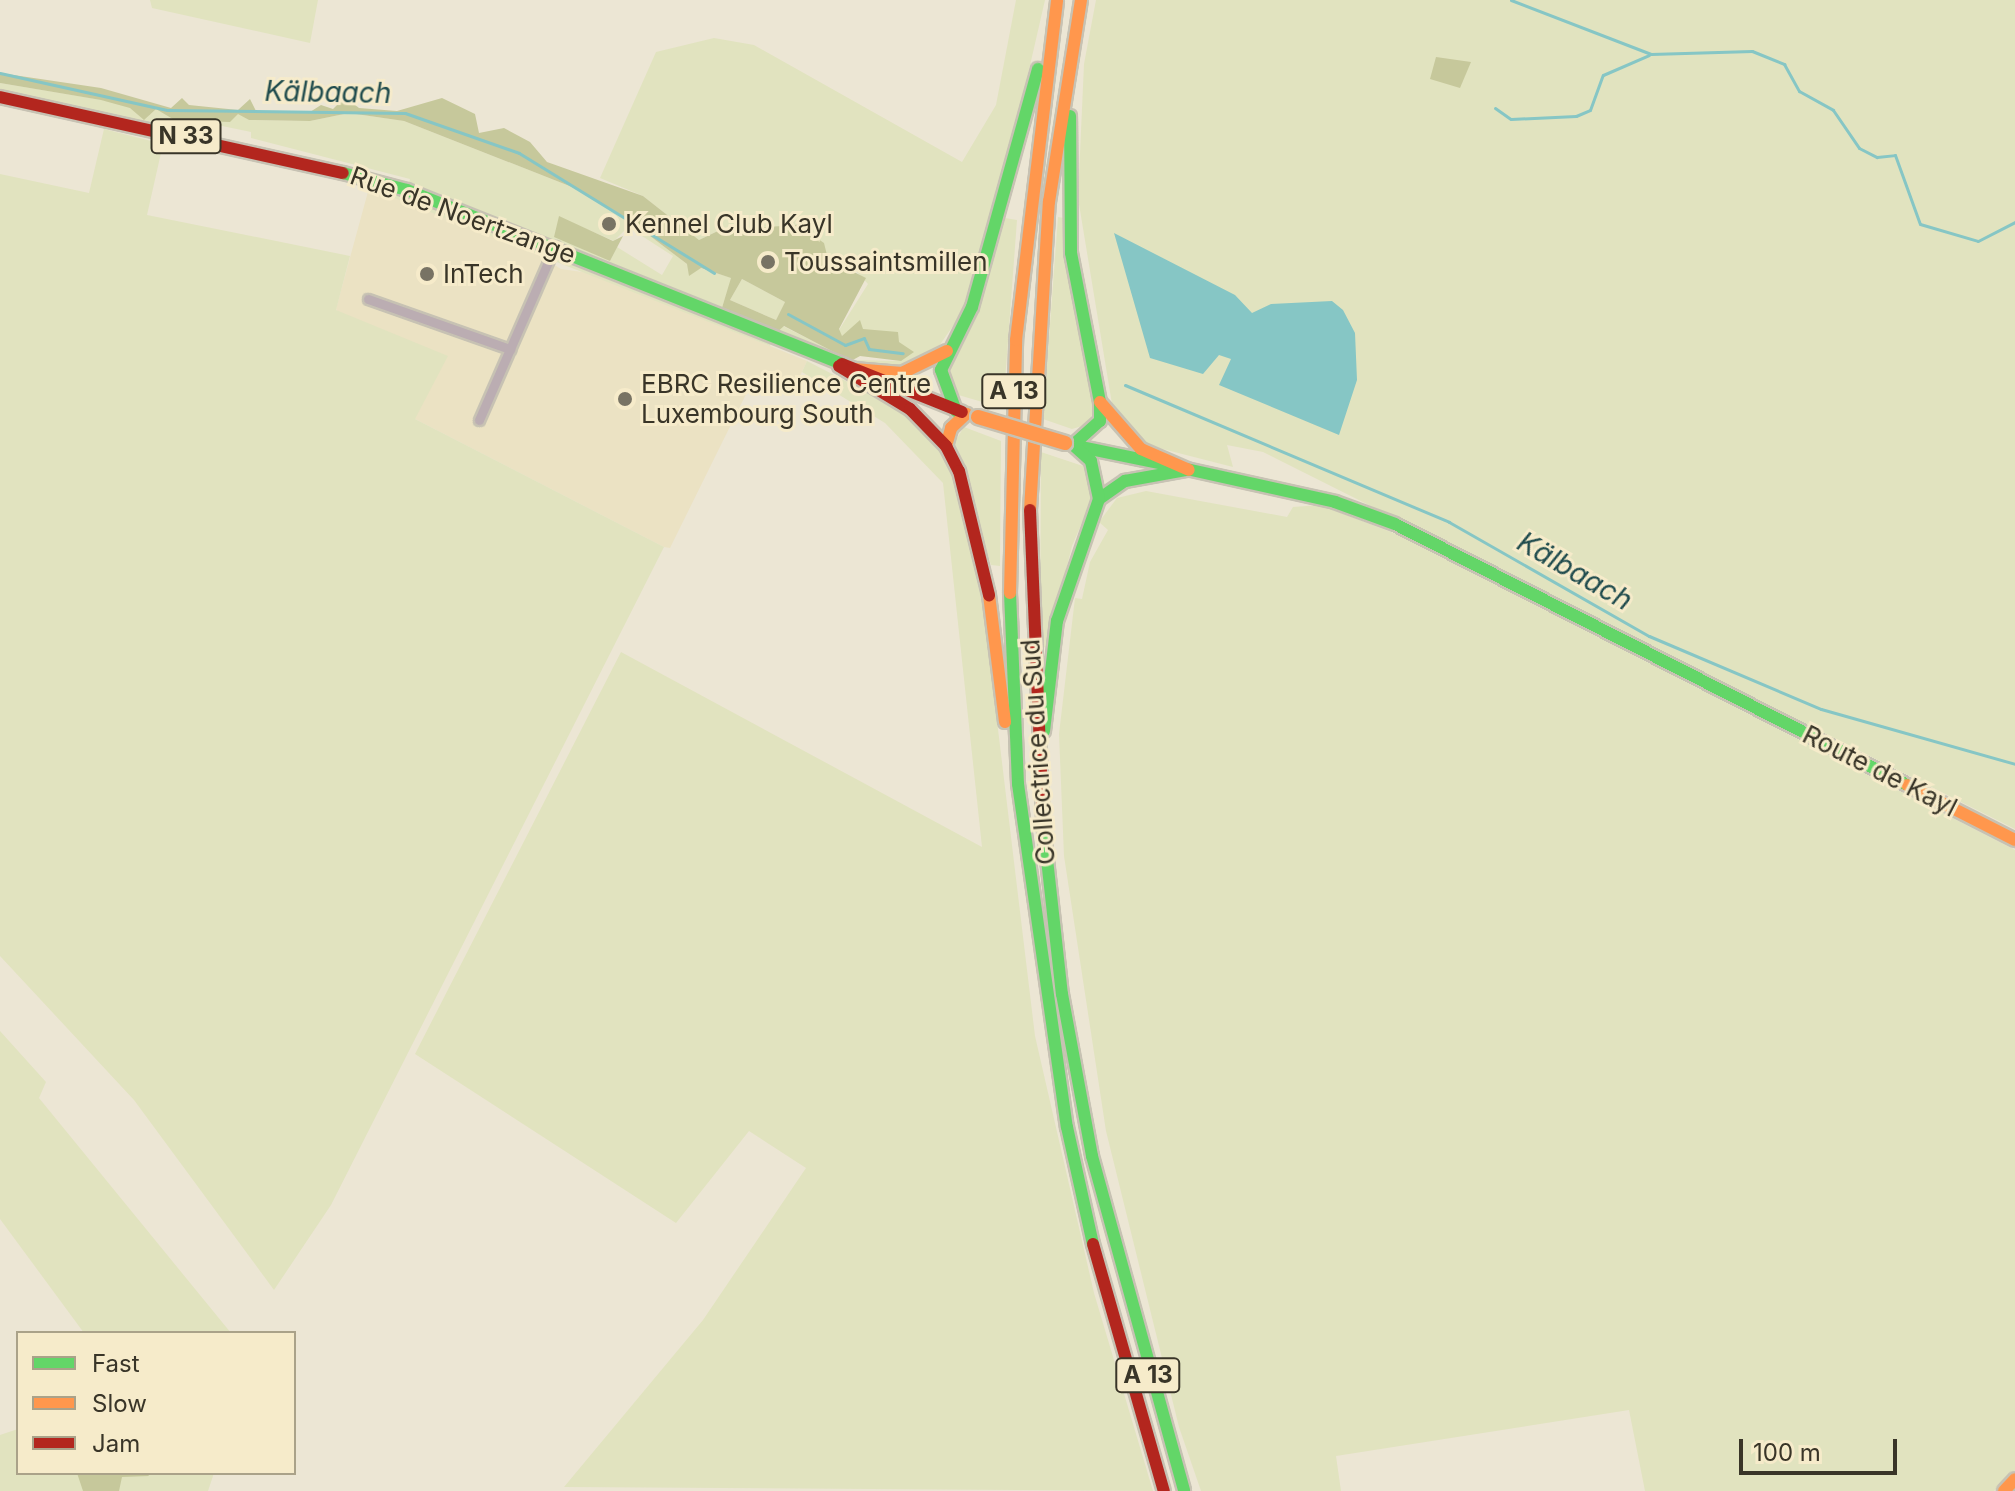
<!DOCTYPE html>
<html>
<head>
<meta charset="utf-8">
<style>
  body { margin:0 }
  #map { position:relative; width:2015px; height:1491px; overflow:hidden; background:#ece6d4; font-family:Inter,sans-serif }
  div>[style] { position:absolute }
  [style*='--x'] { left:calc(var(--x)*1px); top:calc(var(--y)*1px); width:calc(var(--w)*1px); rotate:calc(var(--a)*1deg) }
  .built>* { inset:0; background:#ebe2c3 }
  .green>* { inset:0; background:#e1e3bf }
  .forest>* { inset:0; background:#c6c89b }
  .water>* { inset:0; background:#86c6c5 }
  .stream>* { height:3px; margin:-1.5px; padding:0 1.5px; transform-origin:1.5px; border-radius:1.5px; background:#86c6c5 }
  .roads { filter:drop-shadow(2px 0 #c7c2b3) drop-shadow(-2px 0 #c7c2b3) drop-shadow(0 2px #c7c2b3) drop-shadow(0 -2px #c7c2b3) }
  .street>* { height:9px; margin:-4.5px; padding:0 4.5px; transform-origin:4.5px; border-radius:4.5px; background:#bbadb2 }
  .fast>* { height:12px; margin:-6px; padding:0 6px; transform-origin:6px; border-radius:6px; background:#63d668 }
  .slow>* { height:12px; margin:-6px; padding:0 6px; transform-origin:6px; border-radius:6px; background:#ff974d }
  .jam>* { height:12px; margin:-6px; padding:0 6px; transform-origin:6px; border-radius:6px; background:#b3261e }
  .bridges { filter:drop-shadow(2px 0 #c7c2b3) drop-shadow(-2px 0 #c7c2b3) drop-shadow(0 2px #c7c2b3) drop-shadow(0 -2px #c7c2b3) }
  .slow-bridge>* { height:14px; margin:-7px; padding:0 7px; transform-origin:7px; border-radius:7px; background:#ff974d }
  .dots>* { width:22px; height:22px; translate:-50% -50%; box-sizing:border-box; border:4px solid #f6ebca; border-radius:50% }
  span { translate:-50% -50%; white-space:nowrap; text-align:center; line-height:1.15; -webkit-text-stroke:6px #f6ebca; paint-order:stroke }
  .shield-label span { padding:2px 6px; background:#f6ebca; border:2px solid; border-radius:6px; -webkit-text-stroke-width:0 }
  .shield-label { font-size:24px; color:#393528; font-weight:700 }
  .street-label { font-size:26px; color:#393528 }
  .poi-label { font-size:26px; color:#393528 }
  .left { translate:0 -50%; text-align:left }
  .water-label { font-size:28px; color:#1f4b4d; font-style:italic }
  .legend { position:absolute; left:16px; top:1331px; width:280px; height:144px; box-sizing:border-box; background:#f6ebca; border:2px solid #aaa289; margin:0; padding:10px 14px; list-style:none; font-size:24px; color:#393528 }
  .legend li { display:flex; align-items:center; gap:16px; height:40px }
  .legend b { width:40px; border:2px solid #aaa289 }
  .scale { position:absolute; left:1739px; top:1439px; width:158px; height:36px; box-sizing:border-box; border:4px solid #393528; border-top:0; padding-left:10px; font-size:24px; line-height:28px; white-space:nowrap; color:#393528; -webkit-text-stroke:6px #f6ebca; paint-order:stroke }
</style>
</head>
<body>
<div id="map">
  <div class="built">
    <div style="clip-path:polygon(369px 188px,517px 242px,561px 269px,589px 273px,807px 361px,792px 393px,755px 376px,670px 548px,664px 547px,415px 419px,336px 309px)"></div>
  </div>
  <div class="green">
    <div style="clip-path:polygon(150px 0,318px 0,310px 43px,152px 8px)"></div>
    <div style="clip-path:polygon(evenodd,1016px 0,1045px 0,1009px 157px,962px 313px,939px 346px,898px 366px,844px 360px,773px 339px,770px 346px,369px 188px,371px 180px,407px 190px,410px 179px,251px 138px,251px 132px,203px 122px,201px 134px,0 91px,0 83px,156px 109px,201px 127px,196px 121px,238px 113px,249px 120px,310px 121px,349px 113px,404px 121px,572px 187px,625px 217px,687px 264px,732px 278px,721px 310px,783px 326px,850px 360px,901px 361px,851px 332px,842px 337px,839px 330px,868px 284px,857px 272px,777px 227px,720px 230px,699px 240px,643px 196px,600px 178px,656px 52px,714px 38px,754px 45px,962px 162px,996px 105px,1016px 0,559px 217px,614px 241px,628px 227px,673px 256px,662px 275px,617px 247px,610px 261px,559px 217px)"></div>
    <div style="clip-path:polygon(1096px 0,2015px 0,2015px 829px,1263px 452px,1227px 445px,1233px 467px,1147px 445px,1112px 404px,1078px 198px,1084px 64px)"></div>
    <div style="clip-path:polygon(104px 129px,163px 144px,147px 215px,350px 256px,336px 310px,448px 356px,415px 419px,664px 547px,331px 1205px,274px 1290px,134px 1100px,0 956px,0 174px,89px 193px)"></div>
    <div style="clip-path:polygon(1058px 217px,1064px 218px,1071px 289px,1095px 405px,1089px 424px,1072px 429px,1043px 419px)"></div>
    <div style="clip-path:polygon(1005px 218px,1017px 220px,1003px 408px,955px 394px,949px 364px,981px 295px)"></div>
    <div style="clip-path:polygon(742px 279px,785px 302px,776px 320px,730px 300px)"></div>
    <div style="clip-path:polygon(807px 361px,900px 409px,935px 443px,949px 464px,977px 555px,1035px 1036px,1094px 1293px,1153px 1491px,564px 1487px,703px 1320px,806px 1168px,749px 1131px,676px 1223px,415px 1054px,621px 652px,982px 847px,943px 483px,885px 423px,802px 372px)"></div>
    <div style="clip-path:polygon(964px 427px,1001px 441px,1000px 566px,991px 565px,954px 443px)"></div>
    <div style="clip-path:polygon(1041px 452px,1089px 468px,1093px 497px,1072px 546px,1047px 647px,1040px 648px)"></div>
    <div style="clip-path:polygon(1146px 491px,1287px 517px,1293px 507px,1320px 505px,1396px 534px,2015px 850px,2015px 1470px,1994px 1491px,1645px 1491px,1629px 1410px,1336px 1456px,1341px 1491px,1201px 1491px,1179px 1427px,1106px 1131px,1064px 856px,1059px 734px,1075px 598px,1082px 599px,1090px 562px,1108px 530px,1099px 522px,1117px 498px)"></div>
    <div style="clip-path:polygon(0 1031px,46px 1082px,39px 1098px,231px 1333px,84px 1333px,0 1219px)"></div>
    <div style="clip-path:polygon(18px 1429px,18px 1473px,214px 1473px,208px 1491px,0 1491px,0 1435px)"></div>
  </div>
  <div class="forest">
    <div style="clip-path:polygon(1436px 57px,1471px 62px,1460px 88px,1430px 79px)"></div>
    <div style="clip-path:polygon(evenodd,0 73px,101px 88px,171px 108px,182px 98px,189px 105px,238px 110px,250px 99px,256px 111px,310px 112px,321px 105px,333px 109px,345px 97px,359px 108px,397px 111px,442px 98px,475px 114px,479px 133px,504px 128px,530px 142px,547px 162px,643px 196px,699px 240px,720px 230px,798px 225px,824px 243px,828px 259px,866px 278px,839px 329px,842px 336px,860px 320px,863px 329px,898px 332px,899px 342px,914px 352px,901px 361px,860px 356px,851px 361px,784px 326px,776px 333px,721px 311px,731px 278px,701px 268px,689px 276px,687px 264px,625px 217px,572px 187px,404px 121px,349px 113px,310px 121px,249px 120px,238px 114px,230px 122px,197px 121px,202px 128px,188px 128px,156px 109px,144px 120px,130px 108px,101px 100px,0 83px,0 73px,742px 279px,785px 302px,776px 320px,730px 300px,742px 279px)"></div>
    <div style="clip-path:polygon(559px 216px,613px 241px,623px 236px,610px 261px,554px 237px)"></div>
    <div style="clip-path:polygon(77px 1473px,147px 1473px,149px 1476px,122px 1477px,119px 1491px,83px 1491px)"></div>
  </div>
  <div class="water">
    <div style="clip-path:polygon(1114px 233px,1235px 295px,1252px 313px,1271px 304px,1332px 301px,1343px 310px,1355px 333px,1357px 380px,1339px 435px,1219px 385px,1231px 359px,1219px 355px,1203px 374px,1150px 358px)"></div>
  </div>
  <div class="stream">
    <div style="--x:1511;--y:0;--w:150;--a:21.1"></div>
    <div style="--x:1651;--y:54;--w:101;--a:-1.7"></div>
    <div style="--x:1752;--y:51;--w:35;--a:22"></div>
    <div style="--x:1784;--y:64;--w:31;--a:61"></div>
    <div style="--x:1799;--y:91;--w:39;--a:29"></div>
    <div style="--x:1833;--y:110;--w:46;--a:55.6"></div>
    <div style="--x:1859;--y:148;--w:20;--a:27"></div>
    <div style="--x:1877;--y:157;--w:18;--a:-6"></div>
    <div style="--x:1895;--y:155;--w:73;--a:70.1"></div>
    <div style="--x:1920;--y:224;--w:60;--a:16.3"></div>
    <div style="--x:1978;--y:241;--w:42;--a:-27.2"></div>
    <div style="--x:0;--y:73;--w:171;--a:12.5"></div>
    <div style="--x:167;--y:110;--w:238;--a:0.7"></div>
    <div style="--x:405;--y:113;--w:121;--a:19.3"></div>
    <div style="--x:519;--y:153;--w:229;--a:31.6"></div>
    <div style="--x:1495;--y:108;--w:19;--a:35"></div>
    <div style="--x:1511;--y:119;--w:65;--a:-2.6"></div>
    <div style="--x:1576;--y:116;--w:15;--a:-23"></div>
    <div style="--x:1590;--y:110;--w:37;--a:-70"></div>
    <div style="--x:1603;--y:75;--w:50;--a:-23.5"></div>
    <div style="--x:788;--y:314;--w:65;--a:28.5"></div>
    <div style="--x:845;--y:345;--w:20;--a:-20"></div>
    <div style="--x:864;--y:338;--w:12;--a:66"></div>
    <div style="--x:869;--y:349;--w:34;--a:7"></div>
    <div style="--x:1125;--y:385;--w:352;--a:22.9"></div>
    <div style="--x:1449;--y:522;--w:230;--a:29.7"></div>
    <div style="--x:1649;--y:636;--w:187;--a:23"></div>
    <div style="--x:1821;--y:709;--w:202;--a:15.8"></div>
  </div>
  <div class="roads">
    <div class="street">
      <div style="--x:368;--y:299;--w:151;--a:19.4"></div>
      <div style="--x:479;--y:420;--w:190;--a:-66.4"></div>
    </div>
    <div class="fast">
      <div style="--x:343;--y:173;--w:66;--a:14.9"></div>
      <div style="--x:407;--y:190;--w:469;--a:21.8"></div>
      <div style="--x:956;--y:411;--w:44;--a:-110.1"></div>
      <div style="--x:941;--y:370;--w:70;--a:-63.8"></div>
      <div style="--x:972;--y:307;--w:247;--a:-74.5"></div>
      <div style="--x:1076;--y:446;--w:90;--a:11.6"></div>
      <div style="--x:1182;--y:468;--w:157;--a:12.5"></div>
      <div style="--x:1335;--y:502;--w:64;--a:20.1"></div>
      <div style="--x:1395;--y:524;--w:575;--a:27.01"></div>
      <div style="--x:1099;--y:499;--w:32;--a:-35"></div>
      <div style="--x:1125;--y:481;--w:63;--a:-10.1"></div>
      <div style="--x:1010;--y:593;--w:191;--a:87.6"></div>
      <div style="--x:1018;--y:784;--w:346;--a:81.9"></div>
      <div style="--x:1067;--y:1127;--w:120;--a:77.5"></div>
      <div style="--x:1044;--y:731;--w:111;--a:-83.3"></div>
      <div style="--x:1057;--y:621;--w:129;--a:-71"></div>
      <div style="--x:1099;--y:499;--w:39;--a:-102"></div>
      <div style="--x:1091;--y:461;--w:24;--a:-138"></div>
      <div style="--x:1073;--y:445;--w:36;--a:-42"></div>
      <div style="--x:1100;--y:421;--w:19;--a:-90"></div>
      <div style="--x:1100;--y:402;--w:152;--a:-101"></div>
      <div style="--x:1071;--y:253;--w:137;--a:-90.4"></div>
      <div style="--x:1043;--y:823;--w:172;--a:83.7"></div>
      <div style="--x:1062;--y:994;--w:165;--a:79.5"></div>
      <div style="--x:1092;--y:1156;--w:347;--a:74.6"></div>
    </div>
    <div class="slow">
      <div style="--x:854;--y:369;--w:48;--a:4.8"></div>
      <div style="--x:902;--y:373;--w:50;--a:-26.1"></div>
      <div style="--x:1100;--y:402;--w:62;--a:48.9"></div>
      <div style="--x:1141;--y:449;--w:52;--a:23.6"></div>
      <div style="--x:946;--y:446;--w:19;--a:-74"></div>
      <div style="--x:951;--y:428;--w:21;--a:-43"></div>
      <div style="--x:1030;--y:510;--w:309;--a:-86.5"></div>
      <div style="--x:1049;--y:202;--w:205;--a:-81"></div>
      <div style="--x:1010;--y:593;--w:253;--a:-88.6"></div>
      <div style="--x:1016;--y:340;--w:342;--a:-83.1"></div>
      <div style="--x:989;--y:595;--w:128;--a:82.8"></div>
      <div style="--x:1907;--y:785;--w:121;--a:27"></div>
      <div style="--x:2004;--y:1491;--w:16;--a:-47"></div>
    </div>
    <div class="jam">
      <div style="--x:0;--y:97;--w:351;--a:12.5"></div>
      <div style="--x:842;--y:364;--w:129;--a:21.8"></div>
      <div style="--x:839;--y:366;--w:83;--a:31.2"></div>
      <div style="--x:910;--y:409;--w:52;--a:45.8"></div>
      <div style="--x:946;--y:446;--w:28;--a:63"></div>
      <div style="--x:959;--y:471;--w:128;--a:76.4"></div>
      <div style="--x:1030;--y:510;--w:313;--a:87.6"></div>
      <div style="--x:1093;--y:1244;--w:257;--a:74"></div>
    </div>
  </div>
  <div class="bridges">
    <div class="slow-bridge">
      <div style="--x:978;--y:417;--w:91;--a:16.6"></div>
    </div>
  </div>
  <div class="dots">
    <div style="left:609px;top:224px;background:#787364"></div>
    <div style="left:768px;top:262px;background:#787364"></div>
    <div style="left:427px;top:274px;background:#787364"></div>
    <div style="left:625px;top:399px;background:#787364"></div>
  </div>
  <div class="shield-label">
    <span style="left:186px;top:136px">N 33</span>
    <span style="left:1014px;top:391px">A 13</span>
    <span style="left:1148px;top:1375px">A 13</span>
  </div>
  <div class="street-label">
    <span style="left:463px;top:215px;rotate:20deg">Rue de Noertzange</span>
    <span style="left:1038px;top:752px;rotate:-94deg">Collectrice du Sud</span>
    <span style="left:1880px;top:771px;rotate:27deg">Route de Kayl</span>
  </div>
  <div class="poi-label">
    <span class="left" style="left:625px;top:224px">Kennel Club Kayl</span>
    <span class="left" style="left:784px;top:262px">Toussaintsmillen</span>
    <span class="left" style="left:443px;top:274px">InTech</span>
    <span class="left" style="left:641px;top:399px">EBRC Resilience Centre<br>Luxembourg South</span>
  </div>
  <div class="water-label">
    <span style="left:328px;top:92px;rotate:1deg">Kälbaach</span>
    <span style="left:1575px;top:571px;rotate:30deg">Kälbaach</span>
  </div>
  <ul class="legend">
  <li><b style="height:10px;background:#63d668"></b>Fast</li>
  <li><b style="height:10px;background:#ff974d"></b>Slow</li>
  <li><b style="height:10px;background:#b3261e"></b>Jam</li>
  </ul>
  <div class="scale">100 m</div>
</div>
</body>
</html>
